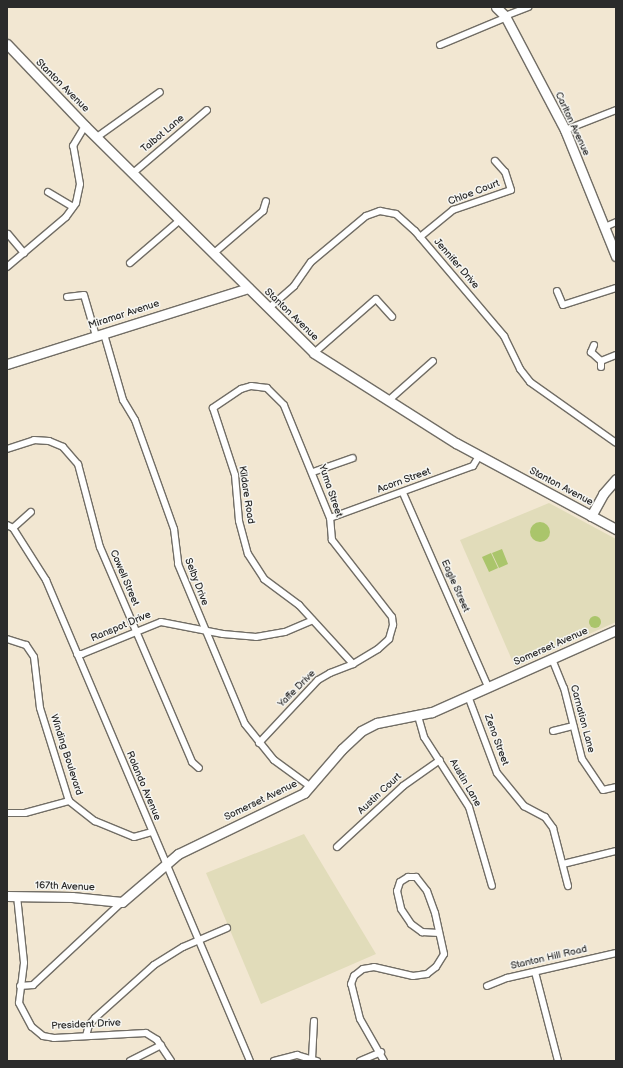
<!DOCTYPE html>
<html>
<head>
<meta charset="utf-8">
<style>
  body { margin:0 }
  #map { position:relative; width:623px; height:1068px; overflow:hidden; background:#f2e7d2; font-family:"Balsamiq Sans",sans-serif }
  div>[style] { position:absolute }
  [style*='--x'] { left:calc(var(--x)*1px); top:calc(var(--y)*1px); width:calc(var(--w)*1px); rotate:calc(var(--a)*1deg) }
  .built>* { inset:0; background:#e1dcba }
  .green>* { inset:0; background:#aac56b }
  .round { border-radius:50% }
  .roads { filter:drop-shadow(1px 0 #716d65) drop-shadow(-1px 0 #716d65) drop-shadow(0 1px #716d65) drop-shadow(0 -1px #716d65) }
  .street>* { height:6px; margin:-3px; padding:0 3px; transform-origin:3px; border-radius:3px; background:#fff }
  .secondary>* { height:9px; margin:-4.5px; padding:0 4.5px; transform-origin:4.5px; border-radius:4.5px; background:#fff }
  span { translate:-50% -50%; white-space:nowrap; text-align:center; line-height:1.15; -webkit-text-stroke:3px #f6f6f2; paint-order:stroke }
  .street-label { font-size:10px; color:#2b2b2b }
  .frame { position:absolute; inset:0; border:8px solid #2b2b2b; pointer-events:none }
</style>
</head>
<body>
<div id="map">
  <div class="built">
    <div style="clip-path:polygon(549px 503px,616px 539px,616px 622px,515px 667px,460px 540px)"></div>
    <div style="clip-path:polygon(304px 834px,376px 954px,261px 1004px,206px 873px)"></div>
  </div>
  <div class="green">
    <div class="round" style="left:530px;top:522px;width:20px;height:20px"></div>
    <div style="clip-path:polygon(502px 549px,508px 564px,499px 568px,492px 553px)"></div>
    <div style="clip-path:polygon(491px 553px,498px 568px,489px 572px,482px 557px)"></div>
    <div class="round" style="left:589px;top:616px;width:12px;height:12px"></div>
  </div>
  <div class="roads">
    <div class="street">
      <div style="--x:505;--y:16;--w:25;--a:-21"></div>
      <div style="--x:440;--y:45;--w:70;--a:-22.6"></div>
      <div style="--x:565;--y:130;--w:55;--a:-21.4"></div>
      <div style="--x:97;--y:137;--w:77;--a:-35.5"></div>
      <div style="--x:133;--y:173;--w:97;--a:-40.4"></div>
      <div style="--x:48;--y:192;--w:29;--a:31"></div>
      <div style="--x:605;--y:227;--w:12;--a:-24"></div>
      <div style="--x:8;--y:234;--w:25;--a:50"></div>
      <div style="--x:420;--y:237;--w:43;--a:-39.3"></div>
      <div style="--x:453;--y:210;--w:61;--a:-19"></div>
      <div style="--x:511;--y:190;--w:19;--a:-108"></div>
      <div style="--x:505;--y:172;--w:15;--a:-132"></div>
      <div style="--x:214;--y:253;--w:65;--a:-40.6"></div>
      <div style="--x:263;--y:211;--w:10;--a:-73"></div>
      <div style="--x:130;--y:263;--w:66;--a:-40.7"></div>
      <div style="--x:7;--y:267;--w:77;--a:-40.3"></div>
      <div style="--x:66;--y:217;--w:17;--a:-54"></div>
      <div style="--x:76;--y:203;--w:19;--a:-78"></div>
      <div style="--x:80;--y:184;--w:39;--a:-100"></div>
      <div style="--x:73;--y:146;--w:23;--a:-59"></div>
      <div style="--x:557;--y:291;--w:15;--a:67"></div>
      <div style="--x:563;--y:305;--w:56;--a:-17.8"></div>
      <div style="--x:67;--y:297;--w:17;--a:-7"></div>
      <div style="--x:84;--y:295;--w:43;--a:73.7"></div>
      <div style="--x:269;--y:308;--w:33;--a:-41"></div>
      <div style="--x:294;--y:286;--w:29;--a:-55"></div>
      <div style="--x:311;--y:262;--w:72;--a:-39.9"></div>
      <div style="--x:366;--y:216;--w:15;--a:-20"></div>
      <div style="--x:380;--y:211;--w:16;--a:11"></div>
      <div style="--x:396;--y:214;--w:25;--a:42"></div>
      <div style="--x:415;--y:231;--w:138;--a:49.7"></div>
      <div style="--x:504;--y:336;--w:37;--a:64"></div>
      <div style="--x:520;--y:369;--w:16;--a:52"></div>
      <div style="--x:530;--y:382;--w:105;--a:35.3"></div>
      <div style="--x:104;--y:334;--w:69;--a:73.9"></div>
      <div style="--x:123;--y:400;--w:23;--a:59"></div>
      <div style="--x:135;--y:420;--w:116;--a:70.3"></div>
      <div style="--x:174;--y:529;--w:35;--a:83"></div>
      <div style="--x:178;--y:564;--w:173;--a:67.3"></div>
      <div style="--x:245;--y:724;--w:46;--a:51.1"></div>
      <div style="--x:274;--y:760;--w:46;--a:36.1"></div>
      <div style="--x:594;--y:345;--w:8;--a:113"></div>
      <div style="--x:591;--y:352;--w:13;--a:42"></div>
      <div style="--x:601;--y:361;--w:6;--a:90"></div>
      <div style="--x:314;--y:353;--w:82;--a:-41.1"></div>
      <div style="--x:376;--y:299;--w:24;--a:48"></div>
      <div style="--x:601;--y:361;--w:16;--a:-22"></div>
      <div style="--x:388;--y:401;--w:60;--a:-41.6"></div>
      <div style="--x:7;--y:449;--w:28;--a:-18"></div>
      <div style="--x:34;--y:440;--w:15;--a:4"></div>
      <div style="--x:49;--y:441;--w:15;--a:23"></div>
      <div style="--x:63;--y:447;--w:23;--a:49"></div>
      <div style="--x:78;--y:464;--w:86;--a:75.2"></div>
      <div style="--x:100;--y:547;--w:234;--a:66.8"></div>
      <div style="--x:192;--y:762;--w:9;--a:41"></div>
      <div style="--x:313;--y:472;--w:42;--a:-19.3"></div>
      <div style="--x:403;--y:493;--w:212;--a:66.3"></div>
      <div style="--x:330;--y:518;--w:152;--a:-20"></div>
      <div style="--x:473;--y:466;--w:12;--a:-59"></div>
      <div style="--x:7;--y:525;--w:7;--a:27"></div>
      <div style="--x:13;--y:528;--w:62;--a:57.6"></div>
      <div style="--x:46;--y:580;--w:522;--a:67.02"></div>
      <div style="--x:13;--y:528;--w:24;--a:-42"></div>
      <div style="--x:7;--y:639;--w:20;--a:18"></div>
      <div style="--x:26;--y:645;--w:14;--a:56"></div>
      <div style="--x:34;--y:657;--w:51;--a:83.3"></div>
      <div style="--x:40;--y:708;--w:97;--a:72.7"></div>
      <div style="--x:69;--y:801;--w:33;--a:38"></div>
      <div style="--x:95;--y:821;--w:42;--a:22.3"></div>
      <div style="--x:134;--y:837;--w:18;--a:-16"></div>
      <div style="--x:77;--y:654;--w:5;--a:0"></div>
      <div style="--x:82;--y:654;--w:85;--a:-22.1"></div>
      <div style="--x:161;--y:622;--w:63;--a:11"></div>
      <div style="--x:223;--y:634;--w:33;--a:5"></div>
      <div style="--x:256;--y:637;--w:29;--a:-10"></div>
      <div style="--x:285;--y:632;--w:30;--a:-23"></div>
      <div style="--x:552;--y:659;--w:31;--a:68"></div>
      <div style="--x:564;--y:688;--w:73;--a:75.8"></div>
      <div style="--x:582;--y:759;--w:37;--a:56"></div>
      <div style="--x:603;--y:790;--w:13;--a:-13"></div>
      <div style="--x:468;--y:696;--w:82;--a:69.4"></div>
      <div style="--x:497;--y:773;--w:43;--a:50.7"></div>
      <div style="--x:524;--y:806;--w:24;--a:28"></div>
      <div style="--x:545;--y:817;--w:14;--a:54"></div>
      <div style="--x:553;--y:828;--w:60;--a:75.5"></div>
      <div style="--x:418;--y:716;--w:22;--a:74"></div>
      <div style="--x:424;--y:737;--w:83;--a:57.3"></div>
      <div style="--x:469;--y:807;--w:82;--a:73.8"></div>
      <div style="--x:553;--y:731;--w:21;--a:-14"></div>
      <div style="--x:259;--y:743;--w:86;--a:-46.9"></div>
      <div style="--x:318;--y:680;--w:14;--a:-30"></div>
      <div style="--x:330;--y:673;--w:25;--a:-21"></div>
      <div style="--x:353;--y:664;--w:29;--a:-31"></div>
      <div style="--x:378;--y:649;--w:15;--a:-42"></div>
      <div style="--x:389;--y:639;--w:15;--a:-74"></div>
      <div style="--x:393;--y:625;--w:8;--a:-97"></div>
      <div style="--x:392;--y:617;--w:98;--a:-127.9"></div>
      <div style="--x:332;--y:540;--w:22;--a:-95"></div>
      <div style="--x:330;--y:518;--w:122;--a:-112.2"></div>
      <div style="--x:284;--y:405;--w:24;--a:-135"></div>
      <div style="--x:267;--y:388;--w:16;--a:-173"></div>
      <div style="--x:251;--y:386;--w:10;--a:163"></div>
      <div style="--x:241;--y:389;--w:34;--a:146"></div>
      <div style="--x:213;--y:408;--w:71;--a:71.8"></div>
      <div style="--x:235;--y:475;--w:46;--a:85"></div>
      <div style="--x:239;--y:521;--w:34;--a:75"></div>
      <div style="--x:248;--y:554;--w:30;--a:57"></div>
      <div style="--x:264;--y:579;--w:44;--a:36.6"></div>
      <div style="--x:299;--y:605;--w:80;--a:47.5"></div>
      <div style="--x:7;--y:813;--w:18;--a:0"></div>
      <div style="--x:25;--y:813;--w:46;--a:-15.3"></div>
      <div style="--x:337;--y:847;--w:90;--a:-42.7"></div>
      <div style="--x:403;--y:786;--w:45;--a:-35.1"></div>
      <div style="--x:563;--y:864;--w:55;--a:-13.8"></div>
      <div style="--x:17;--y:896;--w:67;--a:84"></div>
      <div style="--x:24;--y:963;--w:40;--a:97.1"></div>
      <div style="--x:19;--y:1003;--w:27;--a:62"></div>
      <div style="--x:32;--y:1027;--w:14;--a:39"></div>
      <div style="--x:43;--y:1036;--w:11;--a:10"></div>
      <div style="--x:54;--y:1038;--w:92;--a:-3.1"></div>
      <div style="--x:146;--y:1033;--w:13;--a:32"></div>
      <div style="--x:157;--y:1040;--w:25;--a:56"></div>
      <div style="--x:535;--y:972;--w:92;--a:75.5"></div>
      <div style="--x:20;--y:986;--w:13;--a:-4"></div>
      <div style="--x:33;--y:985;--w:122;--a:-43"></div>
      <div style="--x:487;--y:986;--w:22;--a:-22"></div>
      <div style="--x:507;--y:978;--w:112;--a:-12.9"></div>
      <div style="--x:86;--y:1036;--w:11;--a:-75"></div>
      <div style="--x:89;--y:1025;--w:9;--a:-49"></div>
      <div style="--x:95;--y:1018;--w:79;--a:-41.9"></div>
      <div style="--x:154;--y:965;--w:34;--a:-32"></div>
      <div style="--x:183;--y:947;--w:48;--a:-23.4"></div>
      <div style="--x:312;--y:1059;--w:38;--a:-87"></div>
      <div style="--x:130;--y:1061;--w:35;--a:-27"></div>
      <div style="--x:274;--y:1061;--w:24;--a:-15"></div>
      <div style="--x:297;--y:1055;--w:21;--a:17"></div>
      <div style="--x:360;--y:1061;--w:23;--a:-23"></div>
      <div style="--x:384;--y:1061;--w:48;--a:-119.7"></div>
      <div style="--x:360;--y:1019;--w:36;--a:-104"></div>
      <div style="--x:351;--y:984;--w:9;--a:-69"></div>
      <div style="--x:354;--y:976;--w:11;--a:-38"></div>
      <div style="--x:363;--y:969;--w:11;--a:-10"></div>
      <div style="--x:374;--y:967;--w:40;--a:13"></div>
      <div style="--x:413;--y:976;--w:14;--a:-8"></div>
      <div style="--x:427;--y:974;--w:11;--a:-38"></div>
      <div style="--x:436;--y:967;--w:15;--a:-58"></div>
      <div style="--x:444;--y:954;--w:42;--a:-102.4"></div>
      <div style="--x:435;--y:913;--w:23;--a:-110"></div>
      <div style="--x:427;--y:891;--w:18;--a:-128"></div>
      <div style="--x:416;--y:877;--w:8;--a:180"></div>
      <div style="--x:408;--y:877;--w:9;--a:148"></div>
      <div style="--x:400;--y:882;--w:9;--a:108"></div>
      <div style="--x:397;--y:891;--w:18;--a:77"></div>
      <div style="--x:401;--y:909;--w:18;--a:56"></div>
      <div style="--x:411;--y:924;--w:14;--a:36"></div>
      <div style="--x:422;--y:932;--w:17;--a:3"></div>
    </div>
    <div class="secondary">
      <div style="--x:496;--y:7;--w:13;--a:45"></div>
      <div style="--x:505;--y:16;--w:129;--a:62.2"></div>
      <div style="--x:565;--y:130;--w:136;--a:68"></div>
      <div style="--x:7;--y:44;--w:113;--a:46.4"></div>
      <div style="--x:85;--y:126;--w:322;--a:44.7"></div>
      <div style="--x:314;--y:353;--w:168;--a:32.4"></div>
      <div style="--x:456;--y:443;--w:182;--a:28.3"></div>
      <div style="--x:7;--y:364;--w:253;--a:-17.5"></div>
      <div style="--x:591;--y:516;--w:25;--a:-61"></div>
      <div style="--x:603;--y:494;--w:20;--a:-49"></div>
      <div style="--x:7;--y:896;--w:65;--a:0.9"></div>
      <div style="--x:72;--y:897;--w:50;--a:5.7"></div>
      <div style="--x:122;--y:902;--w:74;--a:-40.6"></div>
      <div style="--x:178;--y:854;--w:140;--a:-25.8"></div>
      <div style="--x:304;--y:793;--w:58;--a:-49.2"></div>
      <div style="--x:342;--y:749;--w:26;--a:-43"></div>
      <div style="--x:361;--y:731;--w:18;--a:-27"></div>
      <div style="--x:377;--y:723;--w:56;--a:-11.3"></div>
      <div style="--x:432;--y:712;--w:201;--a:-24"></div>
    </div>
  </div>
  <div class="street-label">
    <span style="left:62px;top:86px;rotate:45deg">Stanton Avenue</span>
    <span style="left:572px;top:124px;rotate:65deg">Carlton Avenue</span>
    <span style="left:163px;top:134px;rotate:-40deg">Talbot Lane</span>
    <span style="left:474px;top:193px;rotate:-21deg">Chloe Court</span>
    <span style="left:456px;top:264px;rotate:49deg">Jennifer Drive</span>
    <span style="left:124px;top:315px;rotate:-18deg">Miramar Avenue</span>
    <span style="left:291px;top:315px;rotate:44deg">Stanton Avenue</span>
    <span style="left:404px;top:481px;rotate:-20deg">Acorn Street</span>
    <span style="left:561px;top:487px;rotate:28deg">Stanton Avenue</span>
    <span style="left:330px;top:491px;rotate:71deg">Yuma Street</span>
    <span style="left:246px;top:495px;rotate:81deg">Kildare Road</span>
    <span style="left:124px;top:578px;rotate:67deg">Cowell Street</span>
    <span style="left:196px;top:582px;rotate:69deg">Selby Drive</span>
    <span style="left:455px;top:586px;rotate:66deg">Eagle Street</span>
    <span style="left:121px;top:627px;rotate:-23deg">Ranspot Drive</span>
    <span style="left:551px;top:647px;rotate:-24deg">Somerset Avenue</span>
    <span style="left:297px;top:689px;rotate:-45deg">Yaffe Drive</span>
    <span style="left:582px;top:719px;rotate:75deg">Carnation Lane</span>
    <span style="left:496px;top:740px;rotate:70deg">Zeno Street</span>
    <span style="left:66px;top:755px;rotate:72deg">Winding Boulevard</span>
    <span style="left:465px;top:783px;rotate:60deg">Austin Lane</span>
    <span style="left:143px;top:786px;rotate:67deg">Rolando Avenue</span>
    <span style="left:380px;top:794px;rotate:-43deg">Austin Court</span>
    <span style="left:261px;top:801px;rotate:-26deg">Somerset Avenue</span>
    <span style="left:65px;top:887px;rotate:2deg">167th Avenue</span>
    <span style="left:549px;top:958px;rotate:-13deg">Stanton Hill Road</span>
    <span style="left:86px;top:1025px;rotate:-3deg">President Drive</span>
  </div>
  <div class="frame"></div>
</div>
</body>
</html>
